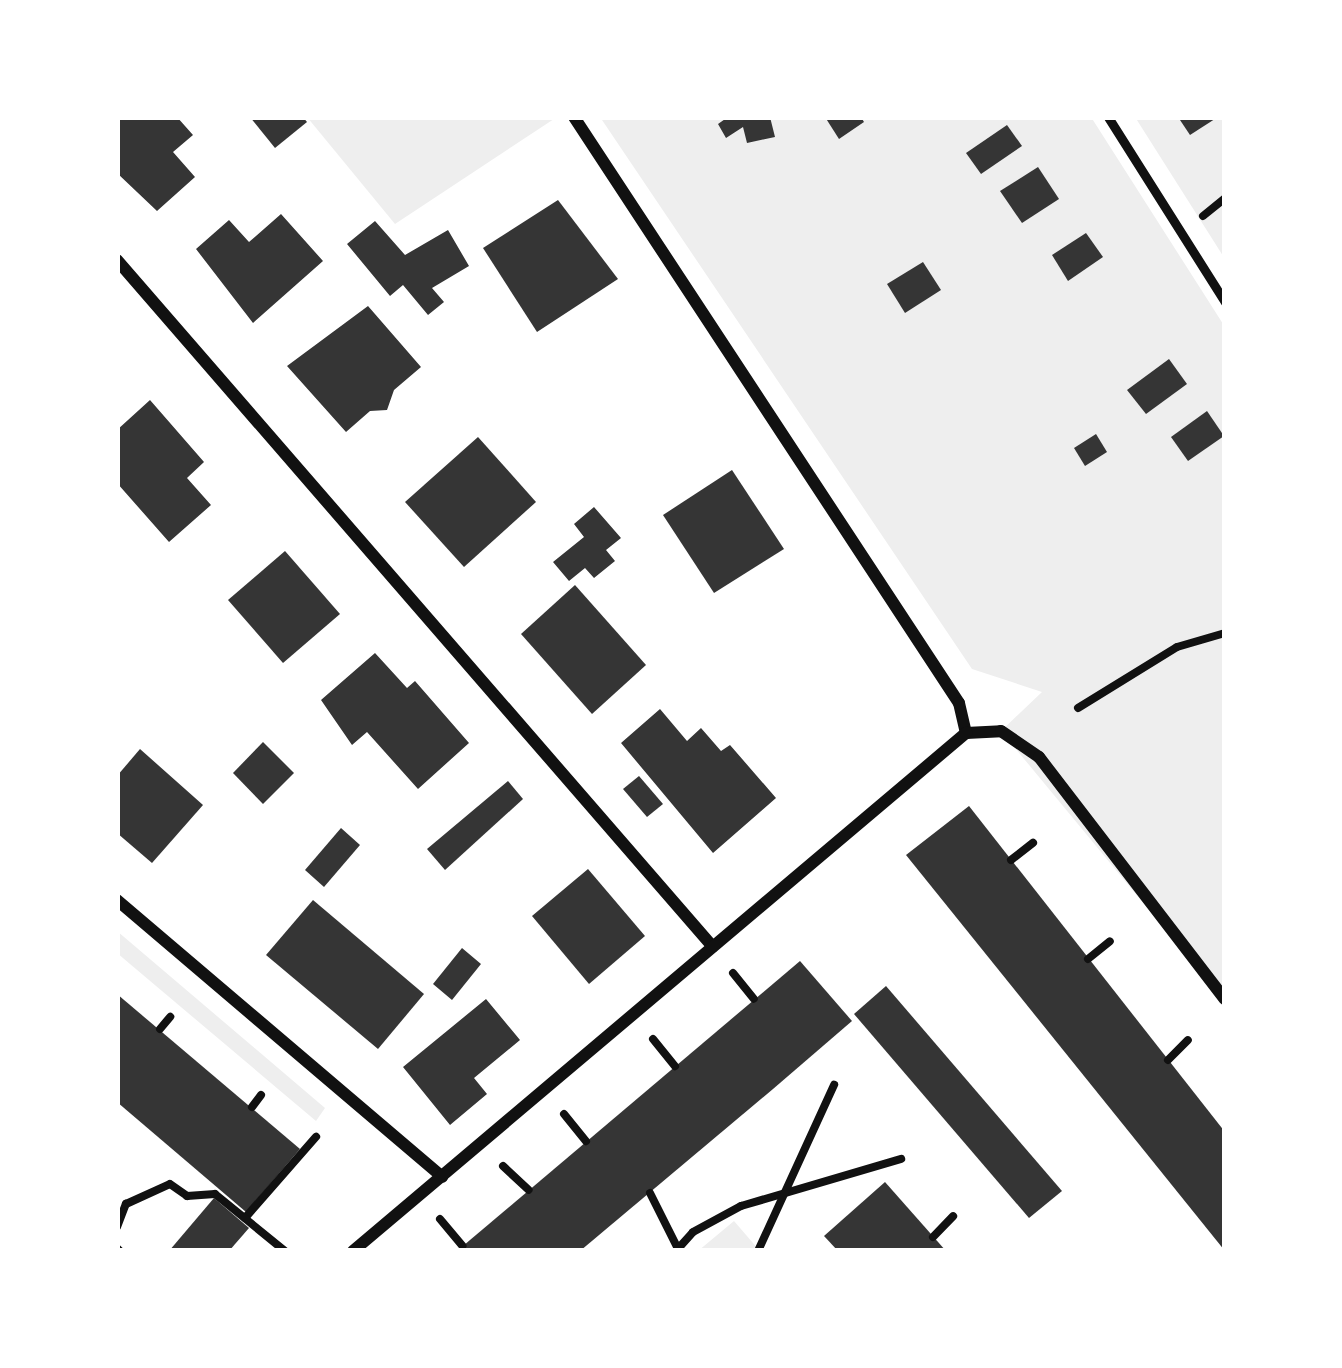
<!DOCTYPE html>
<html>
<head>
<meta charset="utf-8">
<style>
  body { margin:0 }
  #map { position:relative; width:1342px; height:1368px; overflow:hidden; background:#fff; font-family:"Fira Sans Condensed",sans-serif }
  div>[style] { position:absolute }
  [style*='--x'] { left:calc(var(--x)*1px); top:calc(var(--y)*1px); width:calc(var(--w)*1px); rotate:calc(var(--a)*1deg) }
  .green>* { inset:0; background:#eee }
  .building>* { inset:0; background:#353535 }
  .path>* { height:8px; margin:-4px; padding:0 4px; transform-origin:4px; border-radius:4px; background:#111 }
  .service>* { height:9px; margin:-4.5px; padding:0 4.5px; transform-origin:4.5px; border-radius:4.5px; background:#111 }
  .minor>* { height:12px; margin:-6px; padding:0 6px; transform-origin:6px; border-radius:6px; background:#111 }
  span { translate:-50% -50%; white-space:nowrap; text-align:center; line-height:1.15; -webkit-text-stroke:9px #fff; paint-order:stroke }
  .frame { position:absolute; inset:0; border:120px solid #fff; pointer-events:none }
</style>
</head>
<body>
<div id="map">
  <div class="green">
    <div style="clip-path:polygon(307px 117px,557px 117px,395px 224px)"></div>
    <div style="clip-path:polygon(600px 117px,1091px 117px,1225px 327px,1225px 1002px,1001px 731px,1042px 692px,972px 669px)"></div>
    <div style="clip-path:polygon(1135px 117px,1225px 117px,1225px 259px)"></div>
    <div style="clip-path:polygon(117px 931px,325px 1108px,316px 1121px,117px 953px)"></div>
    <div style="clip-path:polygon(734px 1221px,759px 1250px,698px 1251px)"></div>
  </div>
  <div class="building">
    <div style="clip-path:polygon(117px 117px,177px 117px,193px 135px,173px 152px,195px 177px,157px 211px,117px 173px)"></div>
    <div style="clip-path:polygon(250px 117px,303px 117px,307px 122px,275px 148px)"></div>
    <div style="clip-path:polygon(728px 117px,770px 117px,775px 137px,747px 143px,743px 127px,726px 138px,718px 124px)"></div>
    <div style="clip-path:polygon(825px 117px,861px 117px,864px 122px,839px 139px)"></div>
    <div style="clip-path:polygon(1178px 117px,1218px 117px,1190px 135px)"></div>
    <div style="clip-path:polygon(1007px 125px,1022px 146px,981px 174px,966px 153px)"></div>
    <div style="clip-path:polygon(1038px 167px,1059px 199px,1022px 223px,1000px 191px)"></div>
    <div style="clip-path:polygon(558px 200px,618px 279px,537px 332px,483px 248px)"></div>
    <div style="clip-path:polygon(281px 214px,323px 261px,253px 323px,196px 249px,229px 220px,249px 242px)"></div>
    <div style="clip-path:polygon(375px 221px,405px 255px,448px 230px,469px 266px,432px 288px,444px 302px,428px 315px,403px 285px,390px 296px,347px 244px)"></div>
    <div style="clip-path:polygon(1086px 233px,1103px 257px,1068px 281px,1052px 255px)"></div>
    <div style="clip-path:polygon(923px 262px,941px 290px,905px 313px,887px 284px)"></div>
    <div style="clip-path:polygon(368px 306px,421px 367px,394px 390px,387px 410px,370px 411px,346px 432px,287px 366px)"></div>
    <div style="clip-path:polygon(1169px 359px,1187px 384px,1146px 414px,1127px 390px)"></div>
    <div style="clip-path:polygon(150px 400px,204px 462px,187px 478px,211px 505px,169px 542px,117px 483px,117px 430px)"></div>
    <div style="clip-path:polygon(1207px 411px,1224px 436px,1188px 461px,1171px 437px)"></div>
    <div style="clip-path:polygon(1096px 434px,1107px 452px,1085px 466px,1074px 448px)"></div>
    <div style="clip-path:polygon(478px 437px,536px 502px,464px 567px,405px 502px)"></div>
    <div style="clip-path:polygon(732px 470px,784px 549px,714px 593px,663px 515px)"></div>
    <div style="clip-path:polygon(594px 507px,621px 538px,606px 550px,615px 561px,594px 578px,585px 568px,569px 581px,553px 562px,584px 537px,574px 524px)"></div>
    <div style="clip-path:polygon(285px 551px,340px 614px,283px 663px,228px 600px)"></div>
    <div style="clip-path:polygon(575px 585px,646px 665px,592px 714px,521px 634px)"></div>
    <div style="clip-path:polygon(375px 653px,407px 688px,415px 681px,469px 743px,418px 789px,367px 732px,352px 745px,321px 700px)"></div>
    <div style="clip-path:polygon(660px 709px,687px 741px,701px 728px,721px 751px,730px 745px,776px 798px,713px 853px,621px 743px)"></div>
    <div style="clip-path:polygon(263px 742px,294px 773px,263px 804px,233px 773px)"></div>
    <div style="clip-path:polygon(140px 749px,203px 805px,152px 863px,117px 833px,117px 776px)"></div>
    <div style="clip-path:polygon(639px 776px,663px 804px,647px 817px,623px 789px)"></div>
    <div style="clip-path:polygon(508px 781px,523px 799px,445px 870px,427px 849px)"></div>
    <div style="clip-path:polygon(969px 806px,1225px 1132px,1225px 1251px,906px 855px)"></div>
    <div style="clip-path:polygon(341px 828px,360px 845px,324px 887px,305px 870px)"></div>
    <div style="clip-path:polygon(588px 869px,645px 936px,589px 984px,532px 916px)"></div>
    <div style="clip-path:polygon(313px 900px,424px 994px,378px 1049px,266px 955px)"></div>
    <div style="clip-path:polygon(462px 948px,481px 964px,452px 1000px,433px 984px)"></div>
    <div style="clip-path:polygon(800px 961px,852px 1021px,773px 1089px,580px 1251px,457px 1251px)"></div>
    <div style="clip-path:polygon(886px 986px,1062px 1191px,1029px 1218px,854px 1014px)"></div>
    <div style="clip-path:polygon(117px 994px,300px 1149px,246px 1212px,117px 1102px)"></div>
    <div style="clip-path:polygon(486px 999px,520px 1040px,474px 1078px,487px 1094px,450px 1125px,403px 1067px)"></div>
    <div style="clip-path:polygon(885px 1182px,946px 1251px,838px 1251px,824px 1236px)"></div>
    <div style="clip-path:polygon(214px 1198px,249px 1228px,229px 1251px,169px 1251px)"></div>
  </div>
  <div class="path">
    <div style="--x:1203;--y:216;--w:28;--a:-39"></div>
    <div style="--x:1078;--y:708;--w:116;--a:-31.6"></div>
    <div style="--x:1177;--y:647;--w:50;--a:-16.3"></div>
    <div style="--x:1011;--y:860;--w:28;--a:-38"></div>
    <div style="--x:1088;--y:959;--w:28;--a:-39"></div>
    <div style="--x:733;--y:973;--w:33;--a:51"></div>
    <div style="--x:160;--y:1029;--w:16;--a:-50"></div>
    <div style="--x:653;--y:1039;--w:35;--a:51"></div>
    <div style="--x:1168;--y:1060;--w:28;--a:-45"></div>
    <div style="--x:252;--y:1107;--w:15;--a:-53"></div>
    <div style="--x:564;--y:1114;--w:35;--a:51"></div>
    <div style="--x:503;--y:1166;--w:35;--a:43"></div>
    <div style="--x:650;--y:1193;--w:63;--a:63.4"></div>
    <div style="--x:245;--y:1218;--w:108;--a:-48.8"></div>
    <div style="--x:440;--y:1219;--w:35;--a:50"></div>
    <div style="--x:117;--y:1227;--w:25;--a:-69"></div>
    <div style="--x:126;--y:1204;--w:48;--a:-24.4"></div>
    <div style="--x:170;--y:1184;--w:21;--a:35"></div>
    <div style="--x:187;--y:1196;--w:28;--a:-4"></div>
    <div style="--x:215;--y:1194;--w:90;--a:39.2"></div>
    <div style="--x:933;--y:1237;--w:29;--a:-46"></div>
    <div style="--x:117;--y:1248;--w:4;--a:45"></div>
    <div style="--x:676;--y:1251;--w:25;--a:-48"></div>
    <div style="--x:693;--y:1232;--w:55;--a:-28.4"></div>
    <div style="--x:741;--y:1206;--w:167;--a:-16.4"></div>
    <div style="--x:758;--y:1251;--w:183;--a:-65.4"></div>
  </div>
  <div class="service">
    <div style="--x:1108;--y:117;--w:219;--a:57.7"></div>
  </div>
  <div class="minor">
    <div style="--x:574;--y:117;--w:701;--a:56.7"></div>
    <div style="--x:959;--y:703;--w:31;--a:77"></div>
    <div style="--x:117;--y:260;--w:909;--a:49.06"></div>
    <div style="--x:966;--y:733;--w:35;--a:-3"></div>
    <div style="--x:1001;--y:731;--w:46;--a:34.4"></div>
    <div style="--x:1039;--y:757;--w:305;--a:52.5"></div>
    <div style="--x:117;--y:900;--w:427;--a:40.4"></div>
    <div style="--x:353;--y:1251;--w:803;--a:-40.2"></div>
  </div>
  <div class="frame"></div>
</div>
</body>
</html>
